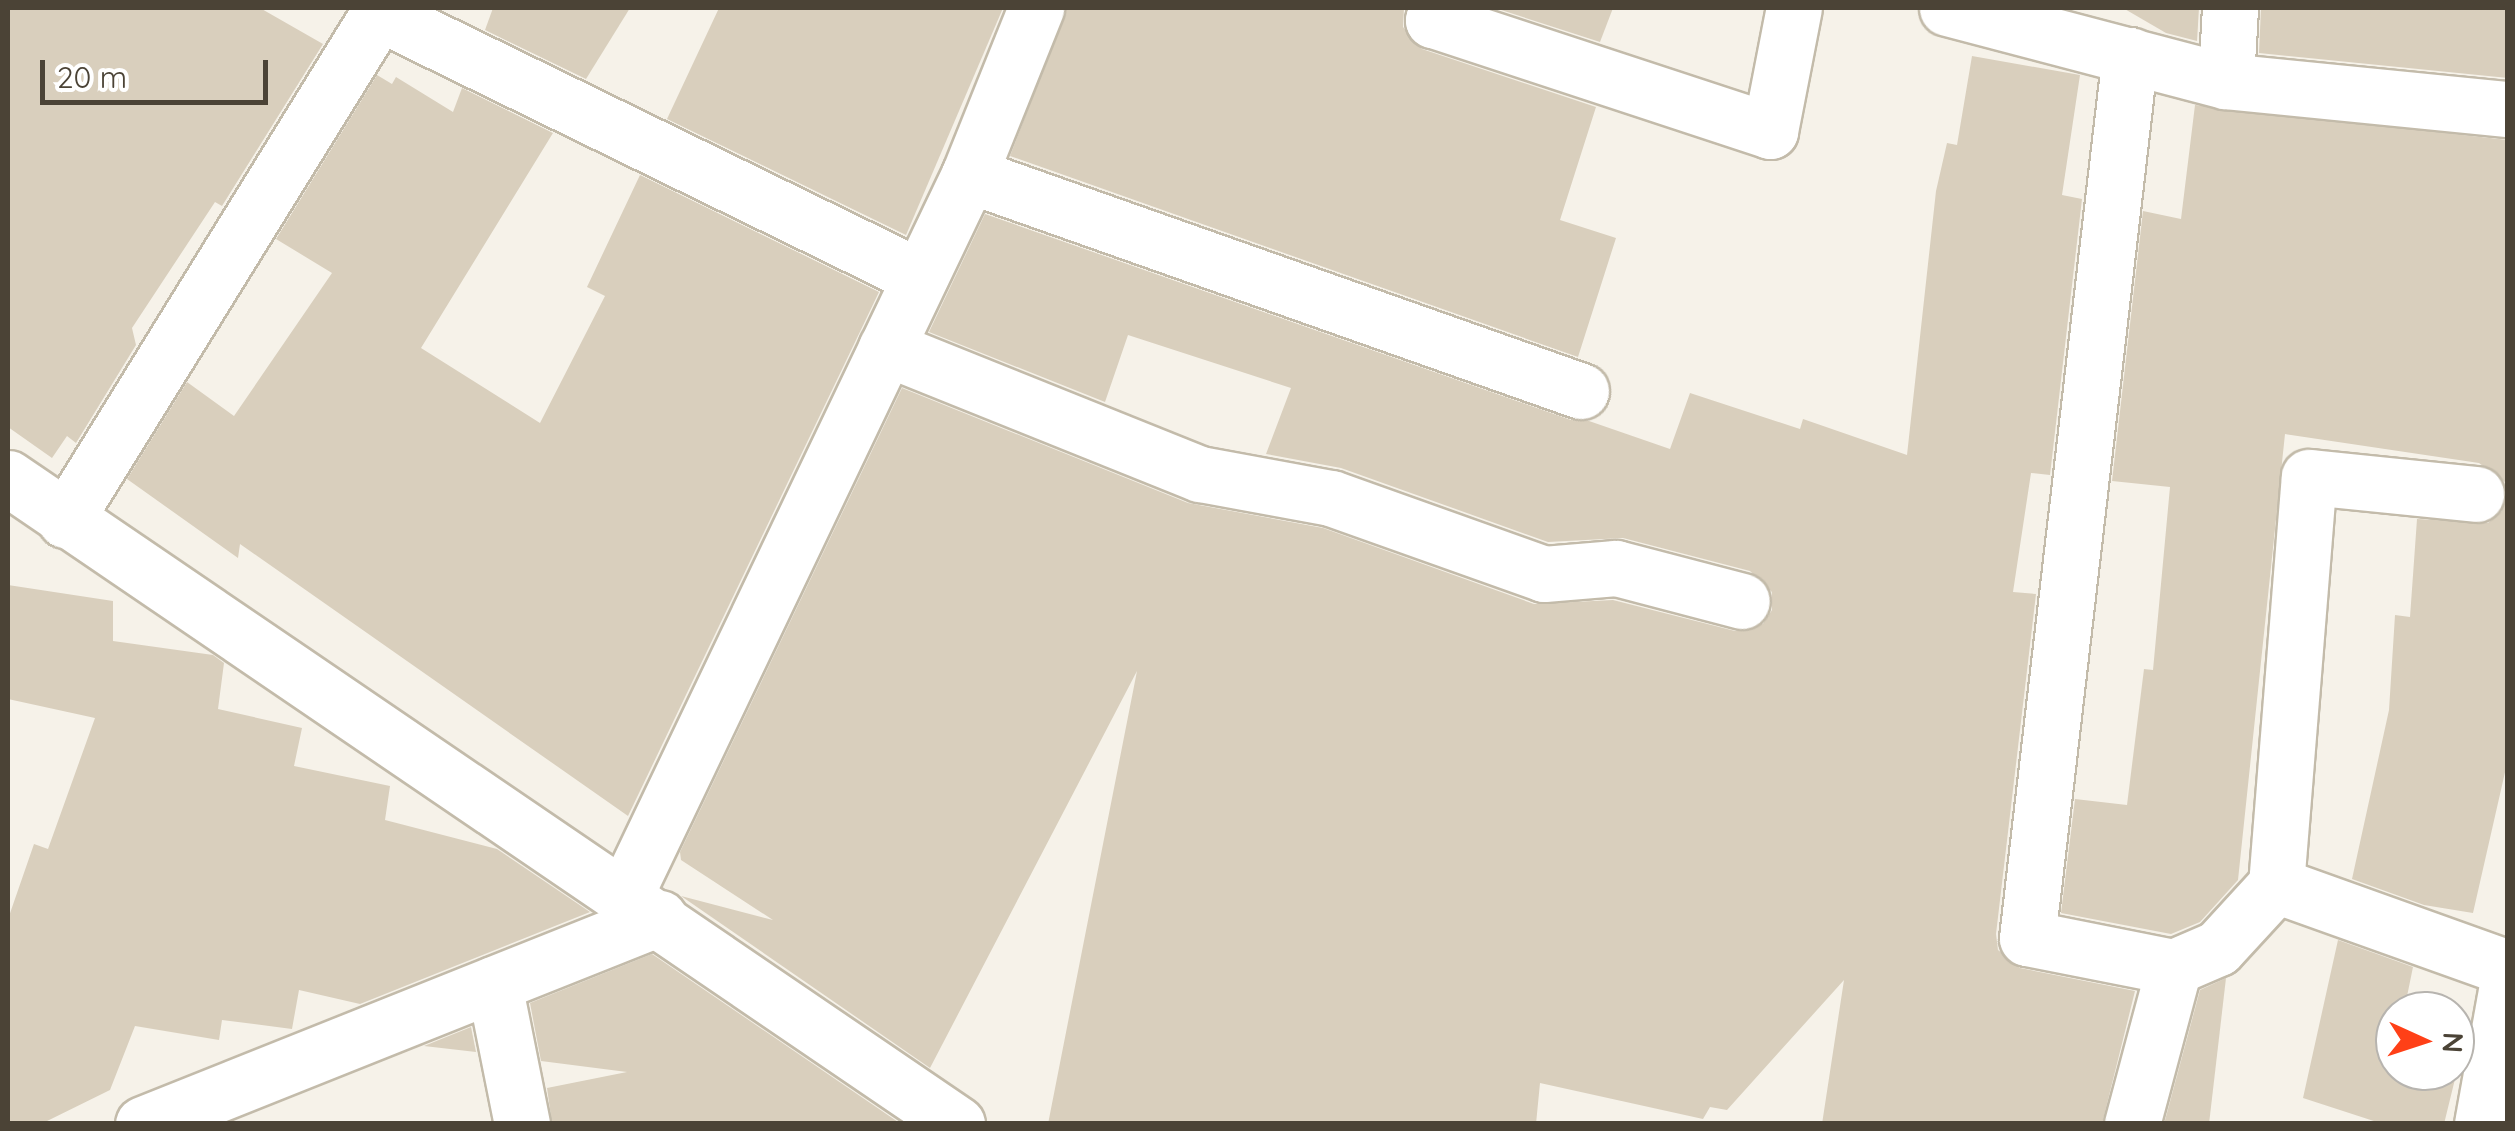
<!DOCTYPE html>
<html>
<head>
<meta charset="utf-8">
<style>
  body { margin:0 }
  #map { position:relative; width:2515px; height:1131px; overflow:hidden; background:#f6f2e9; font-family:Quicksand,sans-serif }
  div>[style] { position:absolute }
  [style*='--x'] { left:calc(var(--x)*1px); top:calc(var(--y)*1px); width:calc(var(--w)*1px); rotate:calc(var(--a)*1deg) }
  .building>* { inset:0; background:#d9cfbd }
  .roads { filter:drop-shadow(2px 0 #c3bbaa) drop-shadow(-2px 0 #c3bbaa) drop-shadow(0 2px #c3bbaa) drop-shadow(0 -2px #c3bbaa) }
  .minor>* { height:55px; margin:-27.5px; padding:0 27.5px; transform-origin:27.5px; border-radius:27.5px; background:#fff }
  span { translate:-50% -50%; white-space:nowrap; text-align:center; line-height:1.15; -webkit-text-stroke:10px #fff; paint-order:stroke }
  .frame { position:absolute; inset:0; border:10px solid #4b4336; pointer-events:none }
  .north { position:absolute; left:2375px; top:991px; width:100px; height:100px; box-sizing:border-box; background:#fff; border:2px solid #b7b4af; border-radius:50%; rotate:93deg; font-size:28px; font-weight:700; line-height:40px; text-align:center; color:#4b4336 }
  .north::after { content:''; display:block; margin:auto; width:35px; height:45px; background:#ff4017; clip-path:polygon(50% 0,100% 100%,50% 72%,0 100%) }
  .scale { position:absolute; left:40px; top:60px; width:228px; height:45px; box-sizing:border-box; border:5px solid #4b4336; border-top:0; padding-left:12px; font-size:30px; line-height:35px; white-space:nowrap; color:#4b4336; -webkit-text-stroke:8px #fff; paint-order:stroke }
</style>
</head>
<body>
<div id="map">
  <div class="building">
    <div style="clip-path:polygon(8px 8px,260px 8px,323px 44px,222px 206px,215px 202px,132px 328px,136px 345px,76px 443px,67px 436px,52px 458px,8px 427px)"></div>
    <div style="clip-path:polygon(493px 8px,630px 8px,586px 79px,485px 30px)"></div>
    <div style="clip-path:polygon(719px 8px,1003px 8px,906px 235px,667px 119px)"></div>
    <div style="clip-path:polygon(1067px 8px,1404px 8px,1403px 27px,1422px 49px,1596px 107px,1560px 220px,1616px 238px,1578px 357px,1010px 156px)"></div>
    <div style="clip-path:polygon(1495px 8px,1613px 8px,1600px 42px)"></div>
    <div style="clip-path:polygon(2123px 8px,2199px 8px,2197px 41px,2166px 33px)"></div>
    <div style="clip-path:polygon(2261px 8px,2508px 8px,2508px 78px,2259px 53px)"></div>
    <div style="clip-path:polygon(1972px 56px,2080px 75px,2062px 195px,2082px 199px,2050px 475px,2031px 473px,2013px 592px,2036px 594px,1996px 934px,1998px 950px,2020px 968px,2135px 991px,2102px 1124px,1822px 1124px,1844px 980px,1727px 1110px,1710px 1107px,1703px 1119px,1540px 1083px,1536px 1124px,1048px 1124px,1137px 671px,930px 1068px,681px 896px,773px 920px,681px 860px,680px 852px,902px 388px,1188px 503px,1323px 528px,1534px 604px,1613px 600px,1735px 631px,1763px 624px,1772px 610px,1772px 592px,1750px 571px,1623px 538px,1548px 542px,1341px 468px,1266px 454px,1291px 388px,1128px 335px,1105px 402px,929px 332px,985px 214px,1571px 420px,1589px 421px,1670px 449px,1690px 393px,1800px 429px,1803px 419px,1907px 455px,1936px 191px,1947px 143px,1957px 145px)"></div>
    <div style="clip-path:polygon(377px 75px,392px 84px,396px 77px,453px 112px,462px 88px,553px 133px,421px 348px,540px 423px,605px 296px,587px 287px,640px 175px,879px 292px,628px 816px,240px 544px,238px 558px,127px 479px,187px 382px,234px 416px,332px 273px,276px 239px)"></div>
    <div style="clip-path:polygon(2195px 105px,2508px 140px,2508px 759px,2473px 913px,2424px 905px,2352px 879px,2389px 710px,2395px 615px,2410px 617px,2417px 519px,2488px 523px,2502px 511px,2505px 482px,2479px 463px,2285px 434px,2238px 880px,2200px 922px,2171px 934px,2061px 913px,2075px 799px,2127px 805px,2144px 669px,2153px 670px,2170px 487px,2112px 481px,2143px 211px,2181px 219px)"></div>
    <div style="clip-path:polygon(8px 585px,113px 601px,113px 641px,213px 655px,224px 663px,218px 709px,302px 728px,294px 766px,390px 786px,385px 820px,497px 849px,590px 912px,360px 1004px,299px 990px,292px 1029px,222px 1020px,219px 1040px,135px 1026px,110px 1090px,41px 1124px,8px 1124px,8px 919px,34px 844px,48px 849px,95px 718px,8px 699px)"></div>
    <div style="clip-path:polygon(2338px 940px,2413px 967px,2404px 1011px,2395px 1011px,2395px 1071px,2455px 1071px,2455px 1030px,2466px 1034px,2444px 1124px,2383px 1124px,2303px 1098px)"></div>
    <div style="clip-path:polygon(652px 954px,901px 1124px,552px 1124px,547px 1088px,627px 1072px,541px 1061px,530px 1003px)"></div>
    <div style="clip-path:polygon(2226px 978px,2209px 1124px,2164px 1124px,2200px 990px)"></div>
    <div style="clip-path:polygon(471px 1027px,476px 1052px,424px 1046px)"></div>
  </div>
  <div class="roads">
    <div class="minor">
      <div style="--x:1437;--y:8;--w:13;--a:108"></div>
      <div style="--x:1433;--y:20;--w:355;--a:18.2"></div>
      <div style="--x:1770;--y:131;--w:125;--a:-79"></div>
      <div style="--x:1947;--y:8;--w:288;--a:14.7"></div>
      <div style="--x:2226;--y:81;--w:283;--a:5.7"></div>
      <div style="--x:379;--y:13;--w:602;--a:26.01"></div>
      <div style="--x:2130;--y:55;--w:889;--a:96.65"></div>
      <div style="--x:2027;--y:938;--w:150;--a:11.2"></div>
      <div style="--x:2174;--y:967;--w:48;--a:-23.4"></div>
      <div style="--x:2218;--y:948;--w:86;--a:-47.4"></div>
      <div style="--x:2276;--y:885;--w:246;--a:19.7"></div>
      <div style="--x:2226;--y:81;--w:73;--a:-86.9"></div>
      <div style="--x:969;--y:175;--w:649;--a:19.44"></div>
      <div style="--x:886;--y:348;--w:338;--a:21.9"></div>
      <div style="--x:1200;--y:474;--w:133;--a:10.4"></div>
      <div style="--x:1331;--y:498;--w:226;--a:19.6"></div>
      <div style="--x:1544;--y:574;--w:72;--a:-4.8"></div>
      <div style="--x:1616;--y:568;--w:130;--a:14.7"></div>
      <div style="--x:8;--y:478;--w:1148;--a:34.24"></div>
      <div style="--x:65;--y:520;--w:602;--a:-58.24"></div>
      <div style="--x:2276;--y:885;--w:409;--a:-85.4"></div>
      <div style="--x:2309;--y:477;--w:168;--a:5.8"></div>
      <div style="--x:625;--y:895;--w:798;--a:-64.46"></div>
      <div style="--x:969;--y:175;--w:180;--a:-68.1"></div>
      <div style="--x:494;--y:984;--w:143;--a:78.7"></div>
      <div style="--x:143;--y:1124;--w:556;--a:-21.76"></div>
      <div style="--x:2132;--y:1124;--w:163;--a:-75"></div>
      <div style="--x:2482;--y:1124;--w:147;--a:-79.8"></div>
    </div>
  </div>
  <div class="frame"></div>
  <div class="north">N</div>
  <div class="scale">20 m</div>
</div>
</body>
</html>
